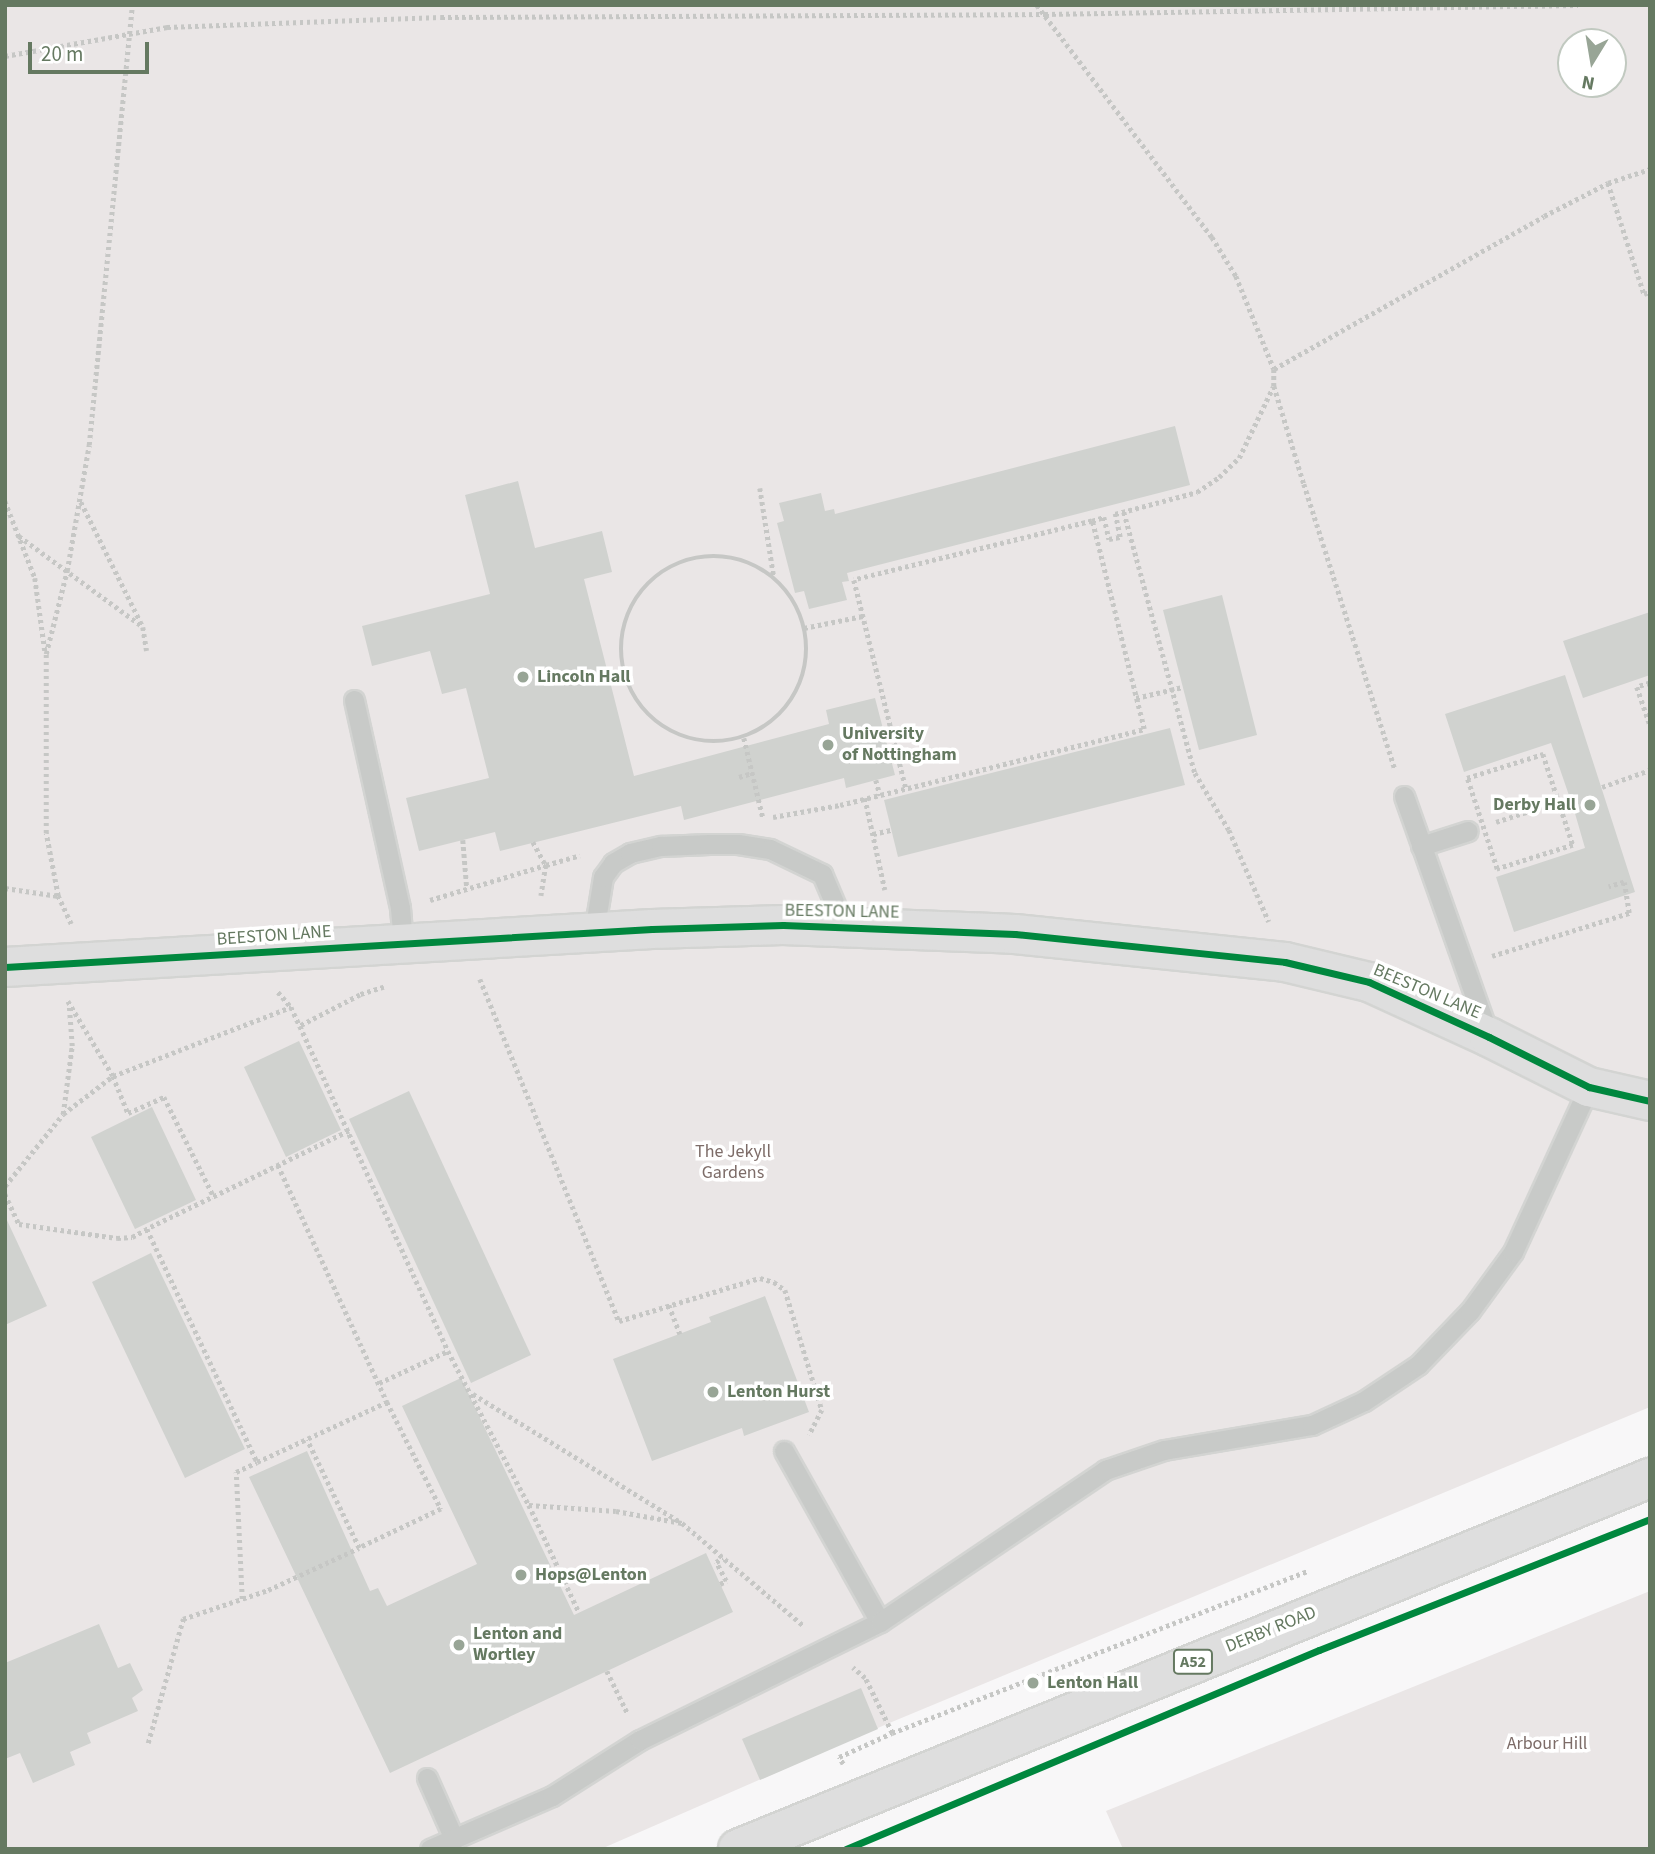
<!DOCTYPE html>
<html>
<head>
<meta charset="utf-8">
<style>
  body { margin:0 }
  #map { position:relative; width:1655px; height:1854px; overflow:hidden; background:#f8f7f8; font-family:"Source Sans 3",sans-serif }
  div>[style] { position:absolute }
  [style*='--x'] { left:calc(var(--x)*1px); top:calc(var(--y)*1px); width:calc(var(--w)*1px); rotate:calc(var(--a)*1deg) }
  .green>* { inset:0; background:#eae6e6 }
  .building>* { inset:0; background:#d0d2cf }
  .path>* { height:4.5px; margin-top:-2.25px; transform-origin:0; background:repeating-linear-gradient(90deg,#c6c7c5 0 3.5px,transparent 0 7px) }
  .path>.ring { margin:-2.25px; padding:0; box-sizing:content-box; background:none; border:4.5px solid #c6c7c5; border-radius:50% }
  .roads { filter:drop-shadow(2px 0 #d3d4d2) drop-shadow(-2px 0 #d3d4d2) drop-shadow(0 2px #d3d4d2) drop-shadow(0 -2px #d3d4d2) }
  .lane>* { height:19px; margin:-9.5px; padding:0 9.5px; transform-origin:9.5px; border-radius:9.5px; background:#c8cac8 }
  .secondary>* { height:38px; margin:-19px; padding:0 19px; transform-origin:19px; border-radius:19px; background:#dedede }
  .highway>* { height:38px; margin:-19px; padding:0 19px; transform-origin:19px; border-radius:19px; background:#dedede }
  .path-bridge>* { height:4.5px; margin-top:-2.25px; transform-origin:0; background:repeating-linear-gradient(90deg,#c6c7c5 0 3.5px,transparent 0 7px) }
  .cycleway>* { height:7px; margin:-3.5px; padding:0 3.5px; transform-origin:3.5px; border-radius:3.5px; background:#00873e }
  .dots>* { width:19px; height:19px; translate:-50% -50%; box-sizing:border-box; border:4px solid #fff; border-radius:50% }
  span { translate:-50% -50%; white-space:nowrap; text-align:center; line-height:1.15; -webkit-text-stroke:7px #fff; paint-order:stroke }
  .shield-label span { padding:2px 5px; background:#fff; border:2px solid; border-radius:5px; -webkit-text-stroke-width:0 }
  .shield-label { font-size:16px; color:#657961; font-weight:700 }
  .poi-label { font-size:18px; color:#657961; font-weight:700 }
  .left { translate:0 -50%; text-align:left }
  .right { translate:-100% -50%; text-align:right }
  .street-label { font-size:18px; color:#657961 }
  .park-label { font-size:18px; color:#7d6c68 }
  .frame { position:absolute; inset:0; border:7px solid #657961; pointer-events:none }
  .north { position:absolute; left:1557px; top:28px; width:70px; height:70px; box-sizing:border-box; background:#fff; border:2px solid #c1c9c0; border-radius:50%; rotate:191deg; font-size:19px; font-weight:700; line-height:28px; text-align:center; color:#657961 }
  .north::after { content:''; display:block; margin:auto; width:24px; height:32px; background:#98a596; clip-path:polygon(50% 0,100% 100%,50% 72%,0 100%) }
  .scale { position:absolute; left:28px; top:42px; width:121px; height:32px; box-sizing:border-box; border:4px solid #657961; border-top:0; padding-left:9px; font-size:21px; line-height:24px; white-space:nowrap; color:#657961; -webkit-text-stroke:5px #fff; paint-order:stroke }
</style>
</head>
<body>
<div id="map">
  <div class="green">
    <div style="clip-path:polygon(evenodd,5px 5px,1650px 5px,1650px 1407px,887px 1724px,601px 1849px,5px 1849px,5px 5px,1571px 42px,1613px 42px,1613px 84px,1571px 84px,1571px 42px)"></div>
    <div style="clip-path:polygon(1650px 1591px,1650px 1849px,1123px 1849px,1106px 1811px)"></div>
  </div>
  <div class="building">
    <div style="clip-path:polygon(1175px 426px,1190px 485px,847px 573px,849px 581px,842px 582px,847px 600px,809px 609px,804px 591px,795px 593px,777px 523px,784px 521px,779px 503px,821px 493px,825px 511px,834px 509px,835px 514px)"></div>
    <div style="clip-path:polygon(518px 481px,535px 548px,602px 531px,612px 572px,584px 579px,634px 776px,829px 724px,826px 710px,875px 698px,895px 775px,846px 788px,844px 778px,684px 820px,681px 806px,500px 851px,495px 832px,419px 851px,406px 798px,489px 778px,466px 688px,442px 694px,430px 651px,372px 666px,362px 626px,490px 594px,465px 495px)"></div>
    <div style="clip-path:polygon(1222px 595px,1257px 735px,1199px 750px,1163px 610px)"></div>
    <div style="clip-path:polygon(1650px 612px,1650px 675px,1583px 698px,1563px 641px)"></div>
    <div style="clip-path:polygon(1565px 675px,1635px 892px,1514px 932px,1496px 877px,1585px 848px,1574px 810px,1551px 743px,1464px 772px,1445px 714px)"></div>
    <div style="clip-path:polygon(1170px 728px,1185px 785px,898px 857px,884px 800px)"></div>
    <div style="clip-path:polygon(299px 1041px,341px 1130px,286px 1157px,244px 1067px)"></div>
    <div style="clip-path:polygon(409px 1091px,531px 1355px,471px 1383px,349px 1119px)"></div>
    <div style="clip-path:polygon(152px 1107px,196px 1200px,135px 1229px,91px 1137px)"></div>
    <div style="clip-path:polygon(5px 1216px,47px 1306px,5px 1325px)"></div>
    <div style="clip-path:polygon(151px 1253px,245px 1449px,185px 1478px,92px 1282px)"></div>
    <div style="clip-path:polygon(765px 1296px,809px 1412px,744px 1436px,742px 1428px,652px 1461px,613px 1359px,711px 1322px,709px 1317px)"></div>
    <div style="clip-path:polygon(461px 1378px,574px 1615px,706px 1553px,733px 1612px,390px 1773px,249px 1477px,307px 1451px,370px 1591px,378px 1588px,387px 1606px,477px 1564px,402px 1406px)"></div>
    <div style="clip-path:polygon(99px 1624px,118px 1668px,130px 1663px,143px 1690px,132px 1698px,138px 1711px,87px 1733px,91px 1743px,70px 1752px,75px 1765px,33px 1783px,20px 1753px,5px 1759px,5px 1663px)"></div>
    <div style="clip-path:polygon(861px 1688px,878px 1729px,760px 1780px,742px 1739px)"></div>
  </div>
  <div class="path">
    <div style="--x:1037;--y:5;--w:291;--a:53"></div>
    <div style="--x:1212;--y:237;--w:46;--a:58.4"></div>
    <div style="--x:1236;--y:276;--w:100;--a:67.8"></div>
    <div style="--x:1274;--y:369;--w:17;--a:90"></div>
    <div style="--x:1274;--y:386;--w:102;--a:73"></div>
    <div style="--x:1304;--y:484;--w:299;--a:72.3"></div>
    <div style="--x:5;--y:56;--w:165;--a:-10.1"></div>
    <div style="--x:167;--y:27;--w:274;--a:-2.1"></div>
    <div style="--x:441;--y:17;--w:604;--a:-0.28"></div>
    <div style="--x:1045;--y:14;--w:533;--a:-0.97"></div>
    <div style="--x:1608;--y:183;--w:117;--a:72"></div>
    <div style="--x:1644;--y:294;--w:6;--a:-18"></div>
    <div style="--x:1274;--y:369;--w:310;--a:-29.5"></div>
    <div style="--x:1544;--y:216;--w:72;--a:-27.3"></div>
    <div style="--x:1608;--y:183;--w:44;--a:-18.4"></div>
    <div style="--x:760;--y:488;--w:90;--a:81.1"></div>
    <div style="--x:5;--y:501;--w:83;--a:68.7"></div>
    <div style="--x:35;--y:578;--w:74;--a:82.2"></div>
    <div style="--x:81;--y:502;--w:140;--a:63.6"></div>
    <div style="--x:143;--y:627;--w:24;--a:81"></div>
    <div style="--x:1124;--y:512;--w:270;--a:74.8"></div>
    <div style="--x:1195;--y:773;--w:66;--a:59.2"></div>
    <div style="--x:1229;--y:830;--w:100;--a:66.5"></div>
    <div style="--x:1092;--y:521;--w:13;--a:-18"></div>
    <div style="--x:1104;--y:517;--w:23;--a:77"></div>
    <div style="--x:1109;--y:539;--w:11;--a:-10"></div>
    <div style="--x:1120;--y:537;--w:24;--a:-102"></div>
    <div style="--x:1115;--y:514;--w:85;--a:-15"></div>
    <div style="--x:1197;--y:492;--w:27;--a:-34"></div>
    <div style="--x:1219;--y:477;--w:28;--a:-44"></div>
    <div style="--x:1239;--y:458;--w:79;--a:-64.4"></div>
    <div style="--x:19;--y:536;--w:152;--a:36.2"></div>
    <div class="ring" style="left:621px;top:556px;width:181.5px;height:181.5px"></div>
    <div style="--x:804;--y:628;--w:60;--a:-11.5"></div>
    <div style="--x:1650;--y:683;--w:14;--a:163"></div>
    <div style="--x:1637;--y:687;--w:40;--a:71.1"></div>
    <div style="--x:744;--y:738;--w:82;--a:76.6"></div>
    <div style="--x:1543;--y:754;--w:96;--a:71.8"></div>
    <div style="--x:1573;--y:845;--w:80;--a:162.5"></div>
    <div style="--x:1497;--y:869;--w:96;--a:-108.2"></div>
    <div style="--x:1467;--y:778;--w:80;--a:-17.5"></div>
    <div style="--x:739;--y:777;--w:14;--a:-17"></div>
    <div style="--x:876;--y:780;--w:16;--a:75"></div>
    <div style="--x:1602;--y:787;--w:51;--a:-19.5"></div>
    <div style="--x:865;--y:798;--w:94;--a:77.7"></div>
    <div style="--x:773;--y:817;--w:68;--a:-10.2"></div>
    <div style="--x:840;--y:805;--w:313;--a:-14"></div>
    <div style="--x:1144;--y:729;--w:214;--a:-104"></div>
    <div style="--x:1092;--y:521;--w:245;--a:166.1"></div>
    <div style="--x:854;--y:580;--w:214;--a:76"></div>
    <div style="--x:1496;--y:822;--w:77;--a:-18.2"></div>
    <div style="--x:873;--y:834;--w:18;--a:-13"></div>
    <div style="--x:463;--y:840;--w:49;--a:85.3"></div>
    <div style="--x:533;--y:842;--w:26;--a:61"></div>
    <div style="--x:546;--y:865;--w:35;--a:-16"></div>
    <div style="--x:5;--y:888;--w:54;--a:8.6"></div>
    <div style="--x:430;--y:900;--w:121;--a:-16.8"></div>
    <div style="--x:546;--y:865;--w:31;--a:99"></div>
    <div style="--x:71;--y:924;--w:31;--a:-115"></div>
    <div style="--x:58;--y:896;--w:64;--a:-100.8"></div>
    <div style="--x:46;--y:833;--w:179;--a:-90"></div>
    <div style="--x:46;--y:654;--w:86;--a:-75.8"></div>
    <div style="--x:67;--y:571;--w:128;--a:-80.1"></div>
    <div style="--x:89;--y:445;--w:442;--a:-84.4"></div>
    <div style="--x:1492;--y:956;--w:144;--a:-17.4"></div>
    <div style="--x:1629;--y:913;--w:31;--a:-99"></div>
    <div style="--x:1624;--y:882;--w:16;--a:162"></div>
    <div style="--x:480;--y:979;--w:369;--a:67.9"></div>
    <div style="--x:619;--y:1321;--w:147;--a:-17"></div>
    <div style="--x:760;--y:1278;--w:15;--a:16"></div>
    <div style="--x:774;--y:1282;--w:14;--a:36"></div>
    <div style="--x:785;--y:1290;--w:126;--a:72.9"></div>
    <div style="--x:822;--y:1410;--w:28;--a:117"></div>
    <div style="--x:384;--y:987;--w:25;--a:162"></div>
    <div style="--x:360;--y:995;--w:68;--a:152.7"></div>
    <div style="--x:300;--y:1026;--w:357;--a:65.5"></div>
    <div style="--x:448;--y:1351;--w:174;--a:62.3"></div>
    <div style="--x:529;--y:1505;--w:118;--a:65"></div>
    <div style="--x:278;--y:992;--w:20;--a:49"></div>
    <div style="--x:68;--y:1001;--w:87;--a:59"></div>
    <div style="--x:113;--y:1076;--w:40;--a:68"></div>
    <div style="--x:128;--y:1113;--w:39;--a:-24"></div>
    <div style="--x:164;--y:1097;--w:112;--a:63.4"></div>
    <div style="--x:63;--y:1114;--w:63;--a:-37.2"></div>
    <div style="--x:113;--y:1076;--w:191;--a:-21.2"></div>
    <div style="--x:291;--y:1007;--w:21;--a:65"></div>
    <div style="--x:349;--y:1131;--w:225;--a:154.1"></div>
    <div style="--x:147;--y:1229;--w:258;--a:64.7"></div>
    <div style="--x:257;--y:1462;--w:143;--a:-24.8"></div>
    <div style="--x:278;--y:1165;--w:261;--a:65.3"></div>
    <div style="--x:387;--y:1402;--w:120;--a:63.2"></div>
    <div style="--x:441;--y:1509;--w:91;--a:154.6"></div>
    <div style="--x:359;--y:1548;--w:120;--a:-115.7"></div>
    <div style="--x:5;--y:1186;--w:92;--a:-51.1"></div>
    <div style="--x:63;--y:1114;--w:69;--a:-82.5"></div>
    <div style="--x:72;--y:1046;--w:41;--a:-94.2"></div>
    <div style="--x:5;--y:1194;--w:33;--a:65"></div>
    <div style="--x:19;--y:1224;--w:99;--a:8.1"></div>
    <div style="--x:117;--y:1238;--w:15;--a:-4"></div>
    <div style="--x:132;--y:1237;--w:17;--a:-28"></div>
    <div style="--x:669;--y:1305;--w:31;--a:69"></div>
    <div style="--x:379;--y:1383;--w:76;--a:-24.9"></div>
    <div style="--x:473;--y:1394;--w:243;--a:31.7"></div>
    <div style="--x:529;--y:1505;--w:87;--a:3.9"></div>
    <div style="--x:616;--y:1511;--w:67;--a:10.3"></div>
    <div style="--x:682;--y:1523;--w:160;--a:40.2"></div>
    <div style="--x:720;--y:1584;--w:7;--a:-27"></div>
    <div style="--x:726;--y:1581;--w:21;--a:-118"></div>
    <div style="--x:716;--y:1562;--w:8;--a:-30"></div>
    <div style="--x:242;--y:1599;--w:127;--a:-92.7"></div>
    <div style="--x:236;--y:1472;--w:23;--a:-25"></div>
    <div style="--x:607;--y:1671;--w:48;--a:64"></div>
    <div style="--x:892;--y:1733;--w:445;--a:-21.3"></div>
    <div style="--x:148;--y:1743;--w:129;--a:-74.2"></div>
    <div style="--x:183;--y:1619;--w:90;--a:-18.8"></div>
    <div style="--x:268;--y:1590;--w:100;--a:-24.8"></div>
    <div style="--x:843;--y:1764;--w:8;--a:-120"></div>
    <div style="--x:839;--y:1757;--w:58;--a:-24.4"></div>
    <div style="--x:892;--y:1733;--w:61;--a:-116.1"></div>
    <div style="--x:865;--y:1678;--w:16;--a:-140"></div>
  </div>
  <div class="roads">
    <div class="lane">
      <div style="--x:354;--y:700;--w:213;--a:77.5"></div>
      <div style="--x:400;--y:908;--w:35;--a:85"></div>
      <div style="--x:1404;--y:796;--w:255;--a:70.5"></div>
      <div style="--x:1421;--y:846;--w:49;--a:-17.7"></div>
      <div style="--x:594;--y:932;--w:56;--a:-80.7"></div>
      <div style="--x:603;--y:877;--w:17;--a:-54"></div>
      <div style="--x:613;--y:863;--w:20;--a:-30"></div>
      <div style="--x:630;--y:853;--w:32;--a:-13"></div>
      <div style="--x:661;--y:846;--w:48;--a:-2.4"></div>
      <div style="--x:709;--y:844;--w:29;--a:0"></div>
      <div style="--x:738;--y:844;--w:32;--a:9"></div>
      <div style="--x:770;--y:849;--w:58;--a:25.7"></div>
      <div style="--x:822;--y:874;--w:59;--a:66.9"></div>
      <div style="--x:784;--y:1451;--w:196;--a:60.7"></div>
      <div style="--x:427;--y:1778;--w:67;--a:66.1"></div>
      <div style="--x:430;--y:1849;--w:133;--a:-23.5"></div>
      <div style="--x:552;--y:1796;--w:104;--a:-32.5"></div>
      <div style="--x:640;--y:1740;--w:267;--a:-26.2"></div>
      <div style="--x:880;--y:1622;--w:272;--a:-34"></div>
      <div style="--x:1105;--y:1470;--w:62;--a:-18.7"></div>
      <div style="--x:1164;--y:1450;--w:150;--a:-9.6"></div>
      <div style="--x:1312;--y:1425;--w:57;--a:-24.8"></div>
      <div style="--x:1364;--y:1401;--w:65;--a:-33.7"></div>
      <div style="--x:1418;--y:1365;--w:75;--a:-46.1"></div>
      <div style="--x:1470;--y:1311;--w:73;--a:-53.9"></div>
      <div style="--x:1513;--y:1252;--w:182;--a:-65.3"></div>
    </div>
    <div class="secondary">
      <div style="--x:5;--y:967;--w:648;--a:-3.36"></div>
      <div style="--x:652;--y:929;--w:131;--a:-1.7"></div>
      <div style="--x:783;--y:925;--w:232;--a:2.2"></div>
      <div style="--x:1015;--y:934;--w:271;--a:5.9"></div>
      <div style="--x:1285;--y:962;--w:86;--a:13.4"></div>
      <div style="--x:1369;--y:982;--w:132;--a:24.6"></div>
      <div style="--x:1489;--y:1037;--w:112;--a:26.6"></div>
      <div style="--x:1589;--y:1087;--w:63;--a:12.9"></div>
    </div>
    <div class="highway">
      <div style="--x:738;--y:1849;--w:985;--a:-22.14"></div>
    </div>
  </div>
  <div class="path-bridge">
    <div style="--x:1136;--y:698;--w:48;--a:-13.2"></div>
  </div>
  <div class="cycleway">
    <div style="--x:5;--y:967;--w:648;--a:-3.36"></div>
    <div style="--x:652;--y:929;--w:131;--a:-1.7"></div>
    <div style="--x:783;--y:925;--w:232;--a:2.2"></div>
    <div style="--x:1015;--y:934;--w:271;--a:5.9"></div>
    <div style="--x:1285;--y:962;--w:86;--a:13.4"></div>
    <div style="--x:1369;--y:982;--w:132;--a:24.6"></div>
    <div style="--x:1489;--y:1037;--w:112;--a:26.6"></div>
    <div style="--x:1589;--y:1087;--w:63;--a:12.9"></div>
    <div style="--x:846;--y:1849;--w:513;--a:-22.82"></div>
    <div style="--x:1319;--y:1650;--w:356;--a:-21.6"></div>
  </div>
  <div class="dots">
    <div style="left:523px;top:677px;background:#98a596"></div>
    <div style="left:828px;top:745px;background:#98a596"></div>
    <div style="left:1590px;top:805px;background:#98a596"></div>
    <div style="left:713px;top:1392px;background:#98a596"></div>
    <div style="left:521px;top:1575px;background:#98a596"></div>
    <div style="left:459px;top:1645px;background:#98a596"></div>
    <div style="left:1033px;top:1683px;background:#98a596"></div>
  </div>
  <div class="shield-label">
    <span style="left:1193px;top:1662px">A52</span>
  </div>
  <div class="poi-label">
    <span class="left" style="left:537px;top:677px">Lincoln Hall</span>
    <span class="left" style="left:842px;top:745px">University<br>of Nottingham</span>
    <span class="right" style="left:1576px;top:805px">Derby Hall</span>
    <span class="left" style="left:727px;top:1392px">Lenton Hurst</span>
    <span class="left" style="left:535px;top:1575px">Hops@Lenton</span>
    <span class="left" style="left:473px;top:1645px">Lenton and<br>Wortley</span>
    <span class="left" style="left:1047px;top:1683px">Lenton Hall</span>
  </div>
  <div class="street-label">
    <span style="left:842px;top:912px;rotate:1deg">BEESTON LANE</span>
    <span style="left:274px;top:936px;rotate:-4deg">BEESTON LANE</span>
    <span style="left:1427px;top:992px;rotate:23deg">BEESTON LANE</span>
    <span style="left:1271px;top:1630px;rotate:-22deg">DERBY ROAD</span>
  </div>
  <div class="park-label">
    <span style="left:733px;top:1163px">The Jekyll<br>Gardens</span>
    <span style="left:1547px;top:1744px">Arbour Hill</span>
  </div>
  <div class="frame"></div>
  <div class="north">N</div>
  <div class="scale">20 m</div>
</div>
</body>
</html>
